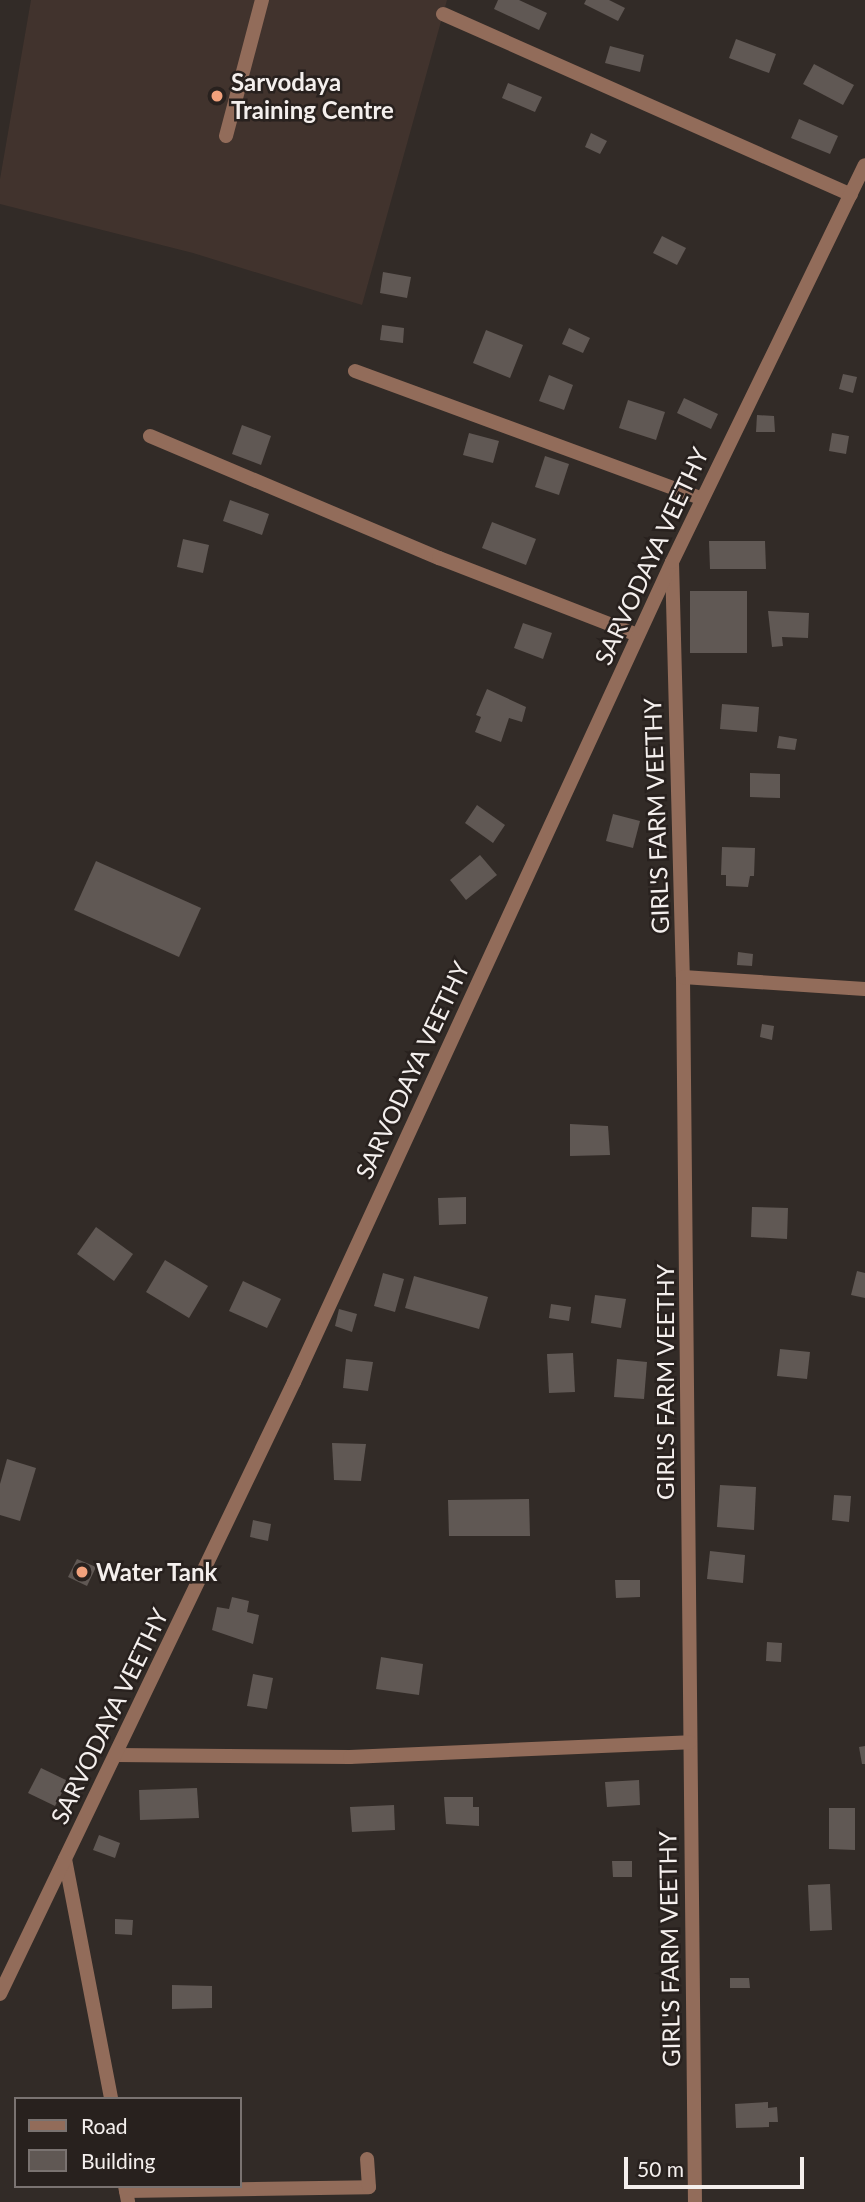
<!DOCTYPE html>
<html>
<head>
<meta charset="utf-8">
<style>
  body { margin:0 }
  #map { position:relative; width:865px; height:2202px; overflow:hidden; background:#322b27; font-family:Lato,sans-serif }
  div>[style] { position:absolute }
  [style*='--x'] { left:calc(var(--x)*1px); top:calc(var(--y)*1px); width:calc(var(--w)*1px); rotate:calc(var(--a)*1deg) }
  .built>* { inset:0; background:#41332d }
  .building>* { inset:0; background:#605854 }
  .service>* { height:14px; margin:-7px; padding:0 7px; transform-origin:7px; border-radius:7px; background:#926c5a }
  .minor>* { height:14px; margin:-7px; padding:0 7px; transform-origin:7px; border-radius:7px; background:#926c5a }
  .dots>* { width:19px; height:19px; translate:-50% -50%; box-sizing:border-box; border:4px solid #28211e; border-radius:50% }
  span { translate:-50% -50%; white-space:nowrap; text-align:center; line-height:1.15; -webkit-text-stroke:5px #28211e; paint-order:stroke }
  .poi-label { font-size:24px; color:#f4efed; font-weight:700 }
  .left { translate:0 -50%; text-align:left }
  .street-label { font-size:24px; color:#f4efed }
  .legend { position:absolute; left:14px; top:2097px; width:228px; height:91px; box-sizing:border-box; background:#28211e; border:2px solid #7a7371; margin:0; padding:9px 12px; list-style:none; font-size:21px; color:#f4efed }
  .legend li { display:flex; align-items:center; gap:14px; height:35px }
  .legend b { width:35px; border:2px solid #7a7371 }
  .scale { position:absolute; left:624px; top:2157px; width:180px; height:32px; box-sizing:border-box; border:4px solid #f4efed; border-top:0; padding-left:9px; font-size:21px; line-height:24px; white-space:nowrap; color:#f4efed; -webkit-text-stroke:5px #28211e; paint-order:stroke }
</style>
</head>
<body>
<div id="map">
  <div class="built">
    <div style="clip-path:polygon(31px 0,447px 0,362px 305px,193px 253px,0 204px,0 179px)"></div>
  </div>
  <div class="building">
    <div style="clip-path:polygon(498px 0,519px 0,547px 13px,539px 30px,494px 9px)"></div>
    <div style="clip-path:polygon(586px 0,609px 0,625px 8px,618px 21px,584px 4px)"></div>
    <div style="clip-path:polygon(736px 39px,776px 54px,769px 73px,729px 58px)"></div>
    <div style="clip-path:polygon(610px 46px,644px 55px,640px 72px,605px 63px)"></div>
    <div style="clip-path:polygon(814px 64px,854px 85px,843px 105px,803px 84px)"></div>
    <div style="clip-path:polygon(508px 83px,542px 97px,535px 112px,502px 98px)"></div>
    <div style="clip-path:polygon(799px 119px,838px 136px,830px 154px,791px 138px)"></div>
    <div style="clip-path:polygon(591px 133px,607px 141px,600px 154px,585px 147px)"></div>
    <div style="clip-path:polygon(662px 236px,686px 248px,677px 265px,653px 253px)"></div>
    <div style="clip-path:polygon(383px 272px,411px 277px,407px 298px,380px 293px)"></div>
    <div style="clip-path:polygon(382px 325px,404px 328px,403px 343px,380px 340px)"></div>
    <div style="clip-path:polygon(569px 328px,590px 338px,583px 353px,562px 344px)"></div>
    <div style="clip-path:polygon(486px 330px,523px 345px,510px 378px,473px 363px)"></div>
    <div style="clip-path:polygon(843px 374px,857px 377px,853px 393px,839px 389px)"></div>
    <div style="clip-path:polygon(549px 375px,573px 385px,564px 410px,539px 401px)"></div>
    <div style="clip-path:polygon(684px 398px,718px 414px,711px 429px,677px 413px)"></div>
    <div style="clip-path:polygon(628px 400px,665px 412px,656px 440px,619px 428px)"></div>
    <div style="clip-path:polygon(757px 415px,774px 416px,775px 432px,756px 432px)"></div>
    <div style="clip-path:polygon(242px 425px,271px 436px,261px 465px,232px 454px)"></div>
    <div style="clip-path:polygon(469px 433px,499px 441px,493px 463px,463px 455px)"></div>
    <div style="clip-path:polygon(832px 433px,849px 436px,846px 454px,829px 451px)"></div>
    <div style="clip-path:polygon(545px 456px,569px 464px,559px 495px,535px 487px)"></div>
    <div style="clip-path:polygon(230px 500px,269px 514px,262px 535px,223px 521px)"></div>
    <div style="clip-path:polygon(492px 522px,536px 539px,526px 565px,482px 548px)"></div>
    <div style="clip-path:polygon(183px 539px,209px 545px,203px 573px,177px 567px)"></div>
    <div style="clip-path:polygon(709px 541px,765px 541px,766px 569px,710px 569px)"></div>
    <div style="clip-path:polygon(690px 591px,747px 591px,747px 653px,690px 653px)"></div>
    <div style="clip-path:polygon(768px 611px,809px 613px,808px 638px,782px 637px,783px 646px,772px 647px)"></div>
    <div style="clip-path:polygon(523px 623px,552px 633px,543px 659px,514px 648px)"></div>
    <div style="clip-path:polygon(487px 689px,526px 707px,522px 722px,509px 718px,501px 742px,475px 732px,481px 717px,476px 715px)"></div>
    <div style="clip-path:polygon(722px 704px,759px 707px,757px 732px,720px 729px)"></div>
    <div style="clip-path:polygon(779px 736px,797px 739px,795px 750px,777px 748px)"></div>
    <div style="clip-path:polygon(750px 773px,780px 774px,780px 798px,750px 797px)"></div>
    <div style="clip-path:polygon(477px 805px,505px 825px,493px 843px,465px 823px)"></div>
    <div style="clip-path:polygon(613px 814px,640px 821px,633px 848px,606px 841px)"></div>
    <div style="clip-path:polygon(722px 847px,755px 848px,754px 876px,750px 876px,748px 887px,726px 886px,726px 875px,721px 875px)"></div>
    <div style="clip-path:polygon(480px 855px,497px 875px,466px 900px,450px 880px)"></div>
    <div style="clip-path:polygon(96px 861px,201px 908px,179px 957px,74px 910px)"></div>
    <div style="clip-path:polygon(738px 952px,753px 954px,752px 966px,737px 965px)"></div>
    <div style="clip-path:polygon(762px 1024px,774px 1026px,772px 1040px,760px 1037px)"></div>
    <div style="clip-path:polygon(570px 1124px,608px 1126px,610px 1155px,570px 1156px)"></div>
    <div style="clip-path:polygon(466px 1197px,466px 1224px,439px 1225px,438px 1198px)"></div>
    <div style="clip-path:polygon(752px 1207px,788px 1208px,787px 1239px,751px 1237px)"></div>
    <div style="clip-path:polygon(96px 1227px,133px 1254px,114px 1281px,77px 1254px)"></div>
    <div style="clip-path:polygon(165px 1260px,208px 1286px,189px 1318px,146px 1292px)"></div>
    <div style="clip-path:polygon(857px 1271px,865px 1273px,865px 1298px,851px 1295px)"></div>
    <div style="clip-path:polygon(383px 1273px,404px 1279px,395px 1312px,374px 1306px)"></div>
    <div style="clip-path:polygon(414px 1276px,488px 1297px,479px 1329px,405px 1308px)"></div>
    <div style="clip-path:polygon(243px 1281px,281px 1299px,267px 1328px,229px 1311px)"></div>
    <div style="clip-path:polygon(595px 1295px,626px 1299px,621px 1328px,591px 1323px)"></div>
    <div style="clip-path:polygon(551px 1304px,571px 1307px,569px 1321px,549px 1318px)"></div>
    <div style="clip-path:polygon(339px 1309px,357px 1314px,352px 1332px,335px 1326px)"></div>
    <div style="clip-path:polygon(780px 1349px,810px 1352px,807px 1379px,777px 1376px)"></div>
    <div style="clip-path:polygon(573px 1353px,575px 1392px,549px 1393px,547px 1354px)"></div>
    <div style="clip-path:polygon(346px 1359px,373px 1362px,368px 1391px,343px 1388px)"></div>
    <div style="clip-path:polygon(617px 1359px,647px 1362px,644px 1399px,614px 1397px)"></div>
    <div style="clip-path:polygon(332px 1443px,366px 1444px,361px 1481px,334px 1480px)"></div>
    <div style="clip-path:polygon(7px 1459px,36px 1468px,20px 1521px,0 1515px,0 1484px)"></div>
    <div style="clip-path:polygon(720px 1485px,756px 1487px,754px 1530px,717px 1527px)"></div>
    <div style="clip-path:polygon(834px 1495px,851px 1496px,849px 1522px,832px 1520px)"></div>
    <div style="clip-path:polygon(529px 1499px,530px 1536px,449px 1536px,448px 1500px)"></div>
    <div style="clip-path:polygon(253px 1520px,271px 1524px,268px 1541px,250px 1537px)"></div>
    <div style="clip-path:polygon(710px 1551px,745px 1555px,743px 1583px,707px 1579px)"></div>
    <div style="clip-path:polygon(77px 1559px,96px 1567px,87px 1586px,68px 1577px)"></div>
    <div style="clip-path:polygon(615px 1580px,640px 1580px,640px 1597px,616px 1598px)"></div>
    <div style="clip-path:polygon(232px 1597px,249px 1601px,247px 1612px,259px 1615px,253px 1644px,212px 1630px,217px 1607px,229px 1609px)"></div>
    <div style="clip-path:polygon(767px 1642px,782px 1643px,781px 1662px,766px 1661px)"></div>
    <div style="clip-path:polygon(381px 1657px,423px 1664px,419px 1695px,376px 1689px)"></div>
    <div style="clip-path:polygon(253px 1674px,273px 1678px,267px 1709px,247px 1706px)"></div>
    <div style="clip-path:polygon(865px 1746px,865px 1764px,862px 1764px,859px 1747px)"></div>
    <div style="clip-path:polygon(41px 1768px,68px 1781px,55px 1806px,28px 1793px)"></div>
    <div style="clip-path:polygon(639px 1780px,640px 1805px,607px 1807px,605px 1782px)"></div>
    <div style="clip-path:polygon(197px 1788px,199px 1818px,140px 1820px,139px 1790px)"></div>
    <div style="clip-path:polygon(444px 1797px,473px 1797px,473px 1807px,479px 1807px,479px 1826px,446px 1824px)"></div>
    <div style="clip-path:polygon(394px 1805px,395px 1830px,352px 1832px,350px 1807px)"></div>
    <div style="clip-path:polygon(829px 1808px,855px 1808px,855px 1850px,829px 1849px)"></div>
    <div style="clip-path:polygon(99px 1835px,120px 1843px,115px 1858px,93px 1850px)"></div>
    <div style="clip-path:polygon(612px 1861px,632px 1861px,632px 1877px,613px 1877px)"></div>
    <div style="clip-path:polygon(830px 1884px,832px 1930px,810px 1931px,808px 1885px)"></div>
    <div style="clip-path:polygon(115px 1919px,133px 1920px,132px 1935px,115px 1934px)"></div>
    <div style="clip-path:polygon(730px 1978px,749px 1978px,750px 1988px,730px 1988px)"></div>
    <div style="clip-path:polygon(172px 1985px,212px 1986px,212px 2008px,172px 2009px)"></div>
    <div style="clip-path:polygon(768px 2102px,768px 2108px,777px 2107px,778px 2122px,769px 2122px,769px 2127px,736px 2128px,735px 2104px)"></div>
  </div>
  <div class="service">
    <div style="--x:443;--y:14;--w:446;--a:23.9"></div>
    <div style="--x:226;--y:136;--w:141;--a:-75.2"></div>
    <div style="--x:355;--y:371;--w:370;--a:20.2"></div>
    <div style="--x:150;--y:436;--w:314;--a:22.9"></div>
    <div style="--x:439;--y:558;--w:213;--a:21.2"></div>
    <div style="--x:672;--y:562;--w:415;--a:88.5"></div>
    <div style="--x:683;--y:977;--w:1225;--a:89.44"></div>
    <div style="--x:683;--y:977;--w:182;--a:3.8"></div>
    <div style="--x:116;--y:1755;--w:234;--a:0.5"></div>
    <div style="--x:350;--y:1757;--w:340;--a:-2.5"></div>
    <div style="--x:126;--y:2191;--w:243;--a:-0.9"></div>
    <div style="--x:369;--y:2187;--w:28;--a:-94"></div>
  </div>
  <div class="minor">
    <div style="--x:65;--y:1859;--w:244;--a:79.1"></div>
    <div style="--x:0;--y:1994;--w:679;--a:-64.34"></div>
    <div style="--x:294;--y:1382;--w:903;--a:-65.25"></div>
    <div style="--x:672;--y:562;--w:441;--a:-64.1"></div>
    <div style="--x:125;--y:2186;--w:16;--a:79"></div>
  </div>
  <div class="dots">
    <div style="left:217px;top:96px;background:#f1a17c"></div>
    <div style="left:82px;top:1572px;background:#f1a17c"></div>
  </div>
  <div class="poi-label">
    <span class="left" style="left:231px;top:96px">Sarvodaya<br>Training Centre</span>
    <span class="left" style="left:96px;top:1572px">Water Tank</span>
  </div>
  <div class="street-label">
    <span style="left:651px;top:556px;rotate:-65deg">SARVODAYA VEETHY</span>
    <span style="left:656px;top:816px;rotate:-92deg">GIRL'S FARM VEETHY</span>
    <span style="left:412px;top:1070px;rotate:-65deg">SARVODAYA VEETHY</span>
    <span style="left:665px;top:1382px;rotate:-90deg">GIRL'S FARM VEETHY</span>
    <span style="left:109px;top:1716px;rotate:-64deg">SARVODAYA VEETHY</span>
    <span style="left:669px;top:1949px;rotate:-91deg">GIRL'S FARM VEETHY</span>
  </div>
  <ul class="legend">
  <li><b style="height:9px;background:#926c5a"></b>Road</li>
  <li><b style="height:19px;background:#605854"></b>Building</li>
  </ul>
  <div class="scale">50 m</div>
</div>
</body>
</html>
